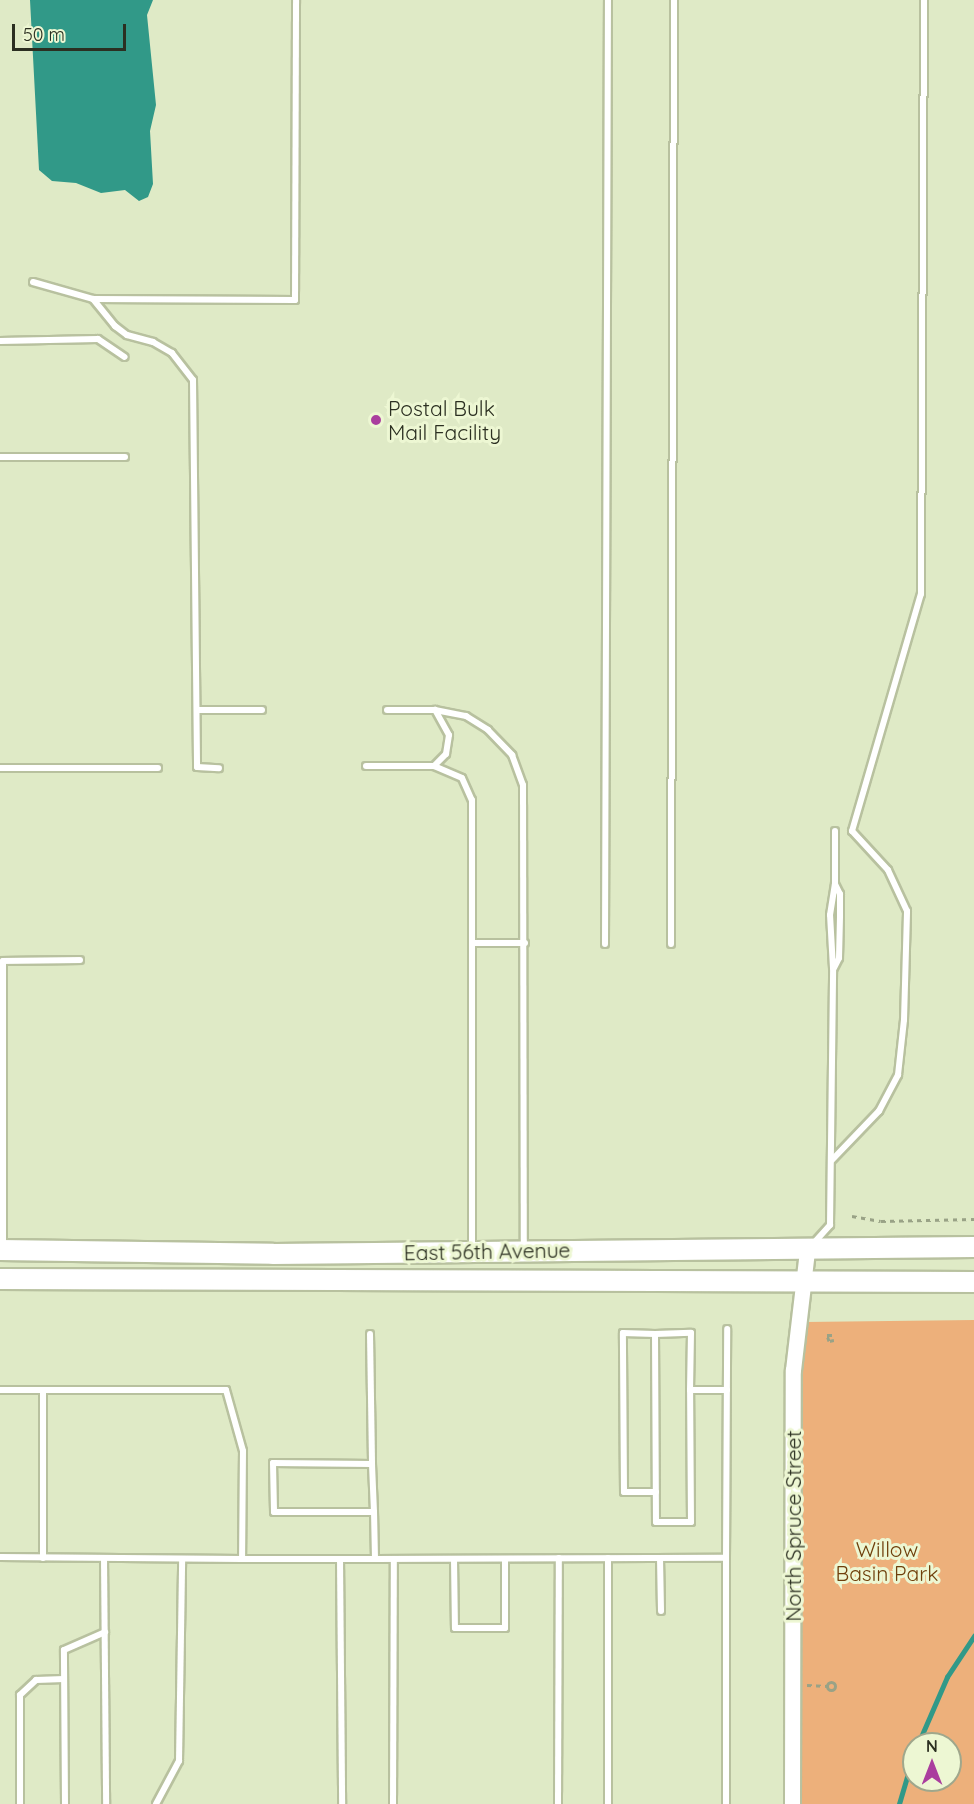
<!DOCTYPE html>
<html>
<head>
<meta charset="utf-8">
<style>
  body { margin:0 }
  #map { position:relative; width:974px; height:1804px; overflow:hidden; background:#dfeac6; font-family:Quicksand,sans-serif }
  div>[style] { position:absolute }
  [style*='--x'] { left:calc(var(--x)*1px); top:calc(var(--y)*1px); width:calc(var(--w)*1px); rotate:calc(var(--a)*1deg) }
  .green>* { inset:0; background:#edb07b }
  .water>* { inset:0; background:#319988 }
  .stream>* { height:4.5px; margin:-2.25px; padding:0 2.25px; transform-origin:2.25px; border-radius:2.25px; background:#319988 }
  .path>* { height:3px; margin-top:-1.5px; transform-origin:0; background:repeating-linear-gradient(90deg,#99a286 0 4.5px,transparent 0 9px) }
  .path>.ring { margin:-1.5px; padding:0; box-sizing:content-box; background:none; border:3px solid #99a286; border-radius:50% }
  .roads { filter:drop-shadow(2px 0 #b8c19f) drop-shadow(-2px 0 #b8c19f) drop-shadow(0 2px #b8c19f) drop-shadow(0 -2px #b8c19f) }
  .service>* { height:6px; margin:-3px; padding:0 3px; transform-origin:3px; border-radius:3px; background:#fff }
  .tertiary>* { height:15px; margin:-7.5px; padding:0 7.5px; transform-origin:7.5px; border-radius:7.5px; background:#fff }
  .primary>* { height:20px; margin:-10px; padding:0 10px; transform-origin:10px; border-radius:10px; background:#fff }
  .dots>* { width:16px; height:16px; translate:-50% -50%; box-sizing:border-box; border:3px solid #edf7d3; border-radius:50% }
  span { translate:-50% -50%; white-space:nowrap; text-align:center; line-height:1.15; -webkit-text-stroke:6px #edf7d3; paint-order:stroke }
  .poi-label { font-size:21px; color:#2b2f21 }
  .left { translate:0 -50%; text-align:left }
  .street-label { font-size:21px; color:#2b2f21 }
  .park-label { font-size:21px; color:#6f3f0b }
  .north { position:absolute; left:902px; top:1732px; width:60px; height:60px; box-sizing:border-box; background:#edf7d3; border:2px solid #9fa78c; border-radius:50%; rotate:0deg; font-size:16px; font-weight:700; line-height:24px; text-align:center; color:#2b2f21 }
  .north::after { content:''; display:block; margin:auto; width:21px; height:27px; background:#aa3e9e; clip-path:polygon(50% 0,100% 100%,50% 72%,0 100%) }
  .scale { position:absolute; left:12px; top:24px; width:114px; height:27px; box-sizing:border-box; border:3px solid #2b2f21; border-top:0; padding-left:8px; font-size:18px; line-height:21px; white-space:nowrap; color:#2b2f21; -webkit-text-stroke:4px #edf7d3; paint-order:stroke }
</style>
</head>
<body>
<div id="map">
  <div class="green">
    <div style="clip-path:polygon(evenodd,974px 1320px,974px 1804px,800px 1804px,800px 1378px,805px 1322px,974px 1320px,914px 1744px,950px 1744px,950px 1780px,914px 1780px,914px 1744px)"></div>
  </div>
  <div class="water">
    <div style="clip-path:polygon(30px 0,153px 0,147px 15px,156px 105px,150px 131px,153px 184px,148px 197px,139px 201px,125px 190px,101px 193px,76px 183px,52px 181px,39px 170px)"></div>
  </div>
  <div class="stream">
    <div style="--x:918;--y:1744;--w:73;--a:-66.6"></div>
    <div style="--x:947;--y:1677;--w:49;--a:-56.6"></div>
    <div style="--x:899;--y:1804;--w:53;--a:-73.6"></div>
  </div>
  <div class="path">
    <div style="--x:852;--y:1216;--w:29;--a:10"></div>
    <div style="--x:881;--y:1221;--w:93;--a:-1.2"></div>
    <div style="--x:834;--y:1340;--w:5;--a:169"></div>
    <div style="--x:829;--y:1341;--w:6;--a:-108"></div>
    <div style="--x:827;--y:1335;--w:8;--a:0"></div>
    <div class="ring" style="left:827px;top:1682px;width:5px;height:5px"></div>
    <div style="--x:807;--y:1685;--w:21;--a:3"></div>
  </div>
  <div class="roads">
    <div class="service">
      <div style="--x:33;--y:282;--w:62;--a:15.8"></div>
      <div style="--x:93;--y:299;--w:202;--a:0.3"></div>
      <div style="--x:295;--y:300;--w:300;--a:-89.8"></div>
      <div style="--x:93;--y:299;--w:35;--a:51"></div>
      <div style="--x:115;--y:326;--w:15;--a:37"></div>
      <div style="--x:127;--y:335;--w:27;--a:15"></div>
      <div style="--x:153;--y:342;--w:22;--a:30"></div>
      <div style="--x:172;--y:353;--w:34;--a:52"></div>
      <div style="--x:193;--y:380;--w:387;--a:89.4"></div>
      <div style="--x:197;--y:767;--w:22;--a:3"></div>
      <div style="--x:0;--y:341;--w:98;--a:-1.2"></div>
      <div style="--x:98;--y:339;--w:32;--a:34"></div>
      <div style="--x:0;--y:457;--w:125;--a:0"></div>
      <div style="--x:197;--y:710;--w:65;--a:0"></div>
      <div style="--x:387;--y:710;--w:48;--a:0"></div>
      <div style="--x:435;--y:710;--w:32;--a:11"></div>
      <div style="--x:466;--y:716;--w:26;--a:32"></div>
      <div style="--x:488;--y:730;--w:35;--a:46"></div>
      <div style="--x:512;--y:755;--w:32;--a:70"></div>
      <div style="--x:523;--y:785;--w:464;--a:89.9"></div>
      <div style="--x:366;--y:766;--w:68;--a:0"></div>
      <div style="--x:434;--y:766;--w:30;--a:23"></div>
      <div style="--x:462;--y:778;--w:24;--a:66"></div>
      <div style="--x:472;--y:800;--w:450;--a:90"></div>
      <div style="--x:434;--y:766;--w:17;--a:-45"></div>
      <div style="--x:446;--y:754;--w:19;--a:-81"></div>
      <div style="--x:449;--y:735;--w:29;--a:-119"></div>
      <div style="--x:0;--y:768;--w:158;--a:0"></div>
      <div style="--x:472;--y:943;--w:53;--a:0"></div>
      <div style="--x:605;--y:944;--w:944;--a:-89.82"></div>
      <div style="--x:671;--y:944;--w:944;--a:-89.82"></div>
      <div style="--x:834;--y:968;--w:11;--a:-63"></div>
      <div style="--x:839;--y:958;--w:42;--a:-88.6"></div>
      <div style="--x:840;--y:916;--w:22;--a:-90"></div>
      <div style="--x:840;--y:894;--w:11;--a:-117"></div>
      <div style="--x:832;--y:1160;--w:68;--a:-46.2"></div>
      <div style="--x:879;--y:1111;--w:41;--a:-62.2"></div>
      <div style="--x:898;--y:1075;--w:55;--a:-83.8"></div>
      <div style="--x:904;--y:1020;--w:109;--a:-88.4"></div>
      <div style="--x:907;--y:911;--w:45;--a:-114.9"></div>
      <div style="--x:888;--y:870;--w:53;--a:-132.7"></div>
      <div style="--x:852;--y:831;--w:247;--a:-73.8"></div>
      <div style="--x:921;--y:594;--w:594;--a:-89.71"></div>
      <div style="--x:812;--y:1245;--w:27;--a:-48"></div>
      <div style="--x:830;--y:1225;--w:257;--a:-89.3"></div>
      <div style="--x:833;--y:968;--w:53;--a:-93.2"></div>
      <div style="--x:830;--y:915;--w:31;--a:-81"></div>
      <div style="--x:835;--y:884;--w:53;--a:-90"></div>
      <div style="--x:3;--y:1247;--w:286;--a:-90"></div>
      <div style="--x:3;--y:961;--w:77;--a:-0.7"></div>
      <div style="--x:370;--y:1334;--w:130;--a:89.1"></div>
      <div style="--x:655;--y:1334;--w:36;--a:-2"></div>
      <div style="--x:691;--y:1333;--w:57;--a:91"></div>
      <div style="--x:0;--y:1390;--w:226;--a:0"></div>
      <div style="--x:226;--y:1390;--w:63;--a:74.4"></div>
      <div style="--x:243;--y:1451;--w:108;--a:90.5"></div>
      <div style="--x:242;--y:1559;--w:133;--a:0"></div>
      <div style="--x:375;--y:1559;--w:47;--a:-91.2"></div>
      <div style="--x:374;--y:1512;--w:48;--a:-92.4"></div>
      <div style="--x:372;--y:1464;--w:99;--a:-179.4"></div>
      <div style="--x:273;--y:1463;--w:49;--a:88.8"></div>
      <div style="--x:274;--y:1512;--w:100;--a:0"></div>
      <div style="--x:656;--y:1492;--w:32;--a:180"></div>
      <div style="--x:624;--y:1492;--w:159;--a:-90.4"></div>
      <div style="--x:623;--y:1333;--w:32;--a:2"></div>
      <div style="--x:655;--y:1334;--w:188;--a:89.7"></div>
      <div style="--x:656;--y:1522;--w:35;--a:0"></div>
      <div style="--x:691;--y:1522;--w:132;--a:-90.4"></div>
      <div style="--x:690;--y:1390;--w:37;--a:0"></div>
      <div style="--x:0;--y:1557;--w:242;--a:0.5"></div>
      <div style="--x:43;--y:1558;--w:168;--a:-90"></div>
      <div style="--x:104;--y:1558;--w:246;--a:89.5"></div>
      <div style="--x:608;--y:1558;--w:246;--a:90"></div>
      <div style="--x:660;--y:1558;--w:53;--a:88.9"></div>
      <div style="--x:340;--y:1559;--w:245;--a:89.5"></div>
      <div style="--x:375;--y:1559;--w:351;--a:-0.2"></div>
      <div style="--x:726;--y:1558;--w:229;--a:-89.7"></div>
      <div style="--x:454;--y:1559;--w:69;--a:89.2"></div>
      <div style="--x:455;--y:1628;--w:50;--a:0"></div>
      <div style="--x:505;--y:1628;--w:69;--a:-90"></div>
      <div style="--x:20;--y:1804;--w:109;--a:-90"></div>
      <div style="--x:20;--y:1695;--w:22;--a:-43"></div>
      <div style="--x:36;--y:1680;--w:28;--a:-2"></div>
      <div style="--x:65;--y:1804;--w:154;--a:-90.4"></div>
      <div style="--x:64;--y:1650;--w:45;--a:-23.7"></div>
      <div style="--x:156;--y:1804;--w:49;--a:-61.9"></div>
      <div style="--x:179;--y:1761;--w:202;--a:-89.1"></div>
      <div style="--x:393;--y:1804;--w:245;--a:-89.8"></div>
      <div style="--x:558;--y:1804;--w:246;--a:-89.8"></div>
      <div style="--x:726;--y:1804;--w:246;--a:-90"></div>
    </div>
    <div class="tertiary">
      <div style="--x:792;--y:1804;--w:434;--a:-89.9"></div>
      <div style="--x:793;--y:1370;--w:121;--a:-83.3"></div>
    </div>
    <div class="primary">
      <div style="--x:0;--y:1250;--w:273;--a:0.8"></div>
      <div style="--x:273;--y:1254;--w:701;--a:-0.57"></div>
      <div style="--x:0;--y:1279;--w:974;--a:0.18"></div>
    </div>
  </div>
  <div class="dots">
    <div style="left:376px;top:420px;background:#aa3e9e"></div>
  </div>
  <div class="poi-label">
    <span class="left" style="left:388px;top:420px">Postal Bulk<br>Mail Facility</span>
  </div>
  <div class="street-label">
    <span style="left:487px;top:1251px;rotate:-1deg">East 56th Avenue</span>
    <span style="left:793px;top:1526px;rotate:-90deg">North Spruce Street</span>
  </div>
  <div class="park-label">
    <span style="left:887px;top:1561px">Willow<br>Basin Park</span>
  </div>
  <div class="north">N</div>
  <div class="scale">50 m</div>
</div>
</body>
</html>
